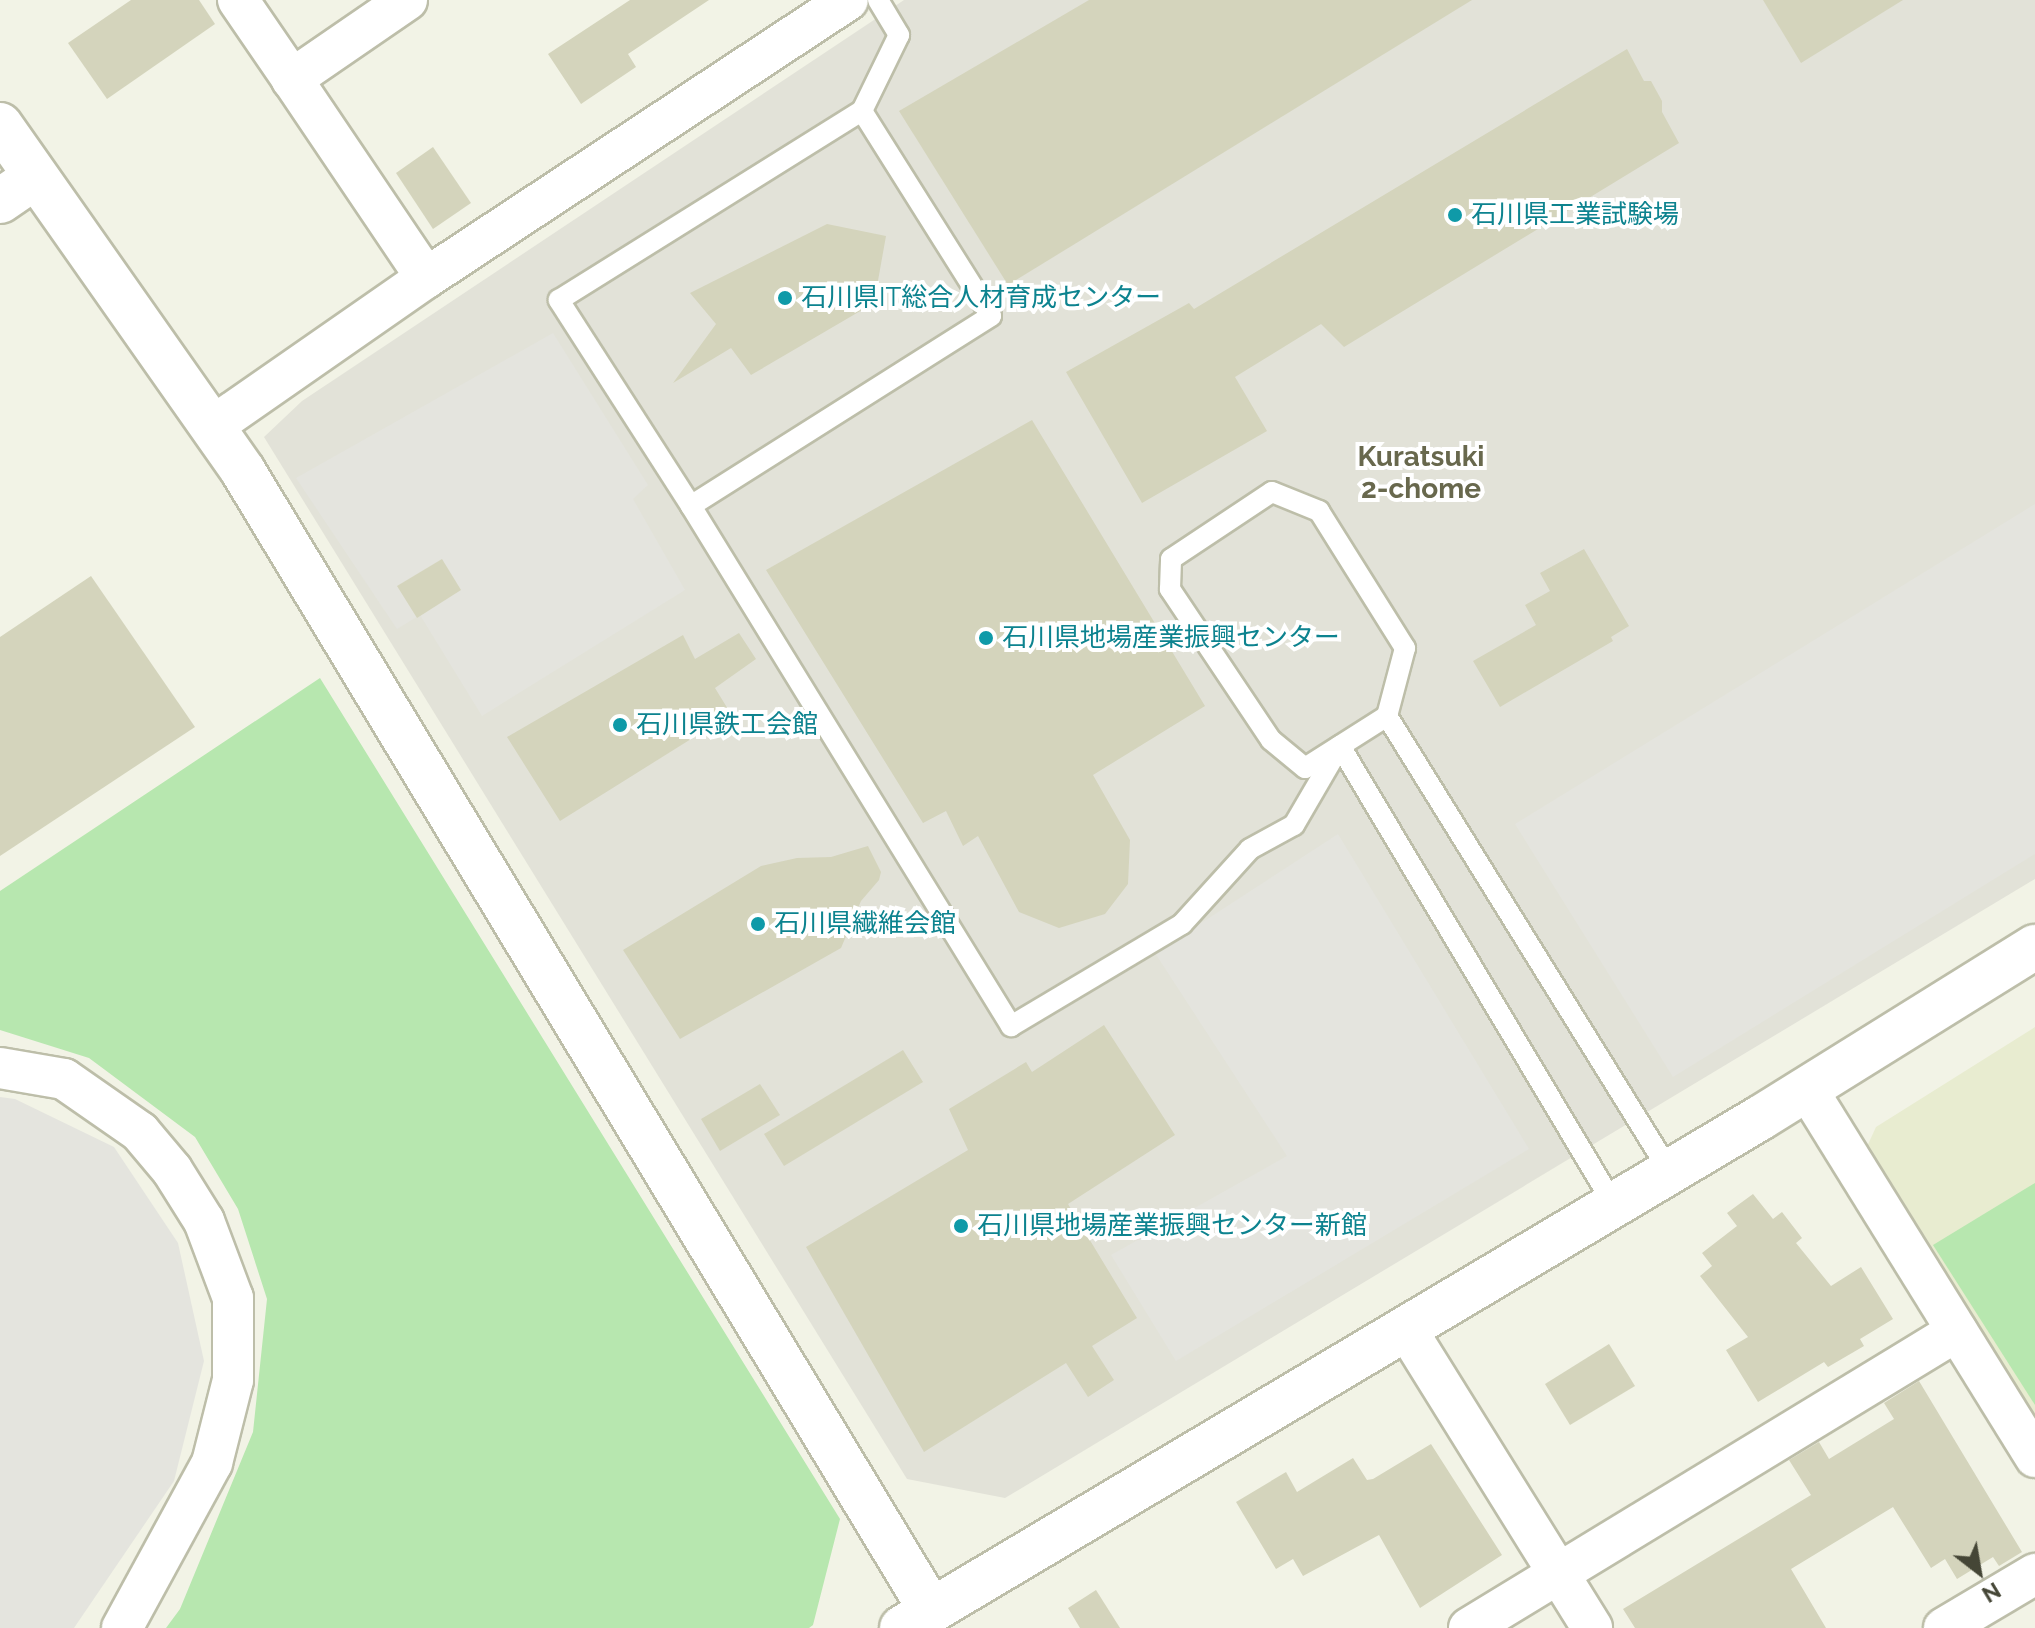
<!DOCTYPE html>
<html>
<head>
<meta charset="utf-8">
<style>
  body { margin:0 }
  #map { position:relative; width:2035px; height:1628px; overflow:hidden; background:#f2f3e6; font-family:Raleway,"Noto Sans JP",sans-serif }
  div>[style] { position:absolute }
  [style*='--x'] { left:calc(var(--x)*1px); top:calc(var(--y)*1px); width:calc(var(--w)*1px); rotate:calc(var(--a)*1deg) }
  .industrial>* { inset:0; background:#e2e2d8 }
  .education>* { inset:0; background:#e8ecd0 }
  .green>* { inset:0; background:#b7e7af }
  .parking>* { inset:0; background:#e4e4de }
  .building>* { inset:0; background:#d4d4bc }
  .roads { filter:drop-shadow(2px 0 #bdbea9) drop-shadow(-2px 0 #bdbea9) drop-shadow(0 2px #bdbea9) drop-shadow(0 -2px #bdbea9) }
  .service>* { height:20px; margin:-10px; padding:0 10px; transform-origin:10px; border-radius:10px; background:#fff }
  .minor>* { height:40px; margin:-20px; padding:0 20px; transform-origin:20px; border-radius:20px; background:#fff }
  .tertiary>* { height:44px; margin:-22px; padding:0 22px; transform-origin:22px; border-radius:22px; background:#fff }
  .dots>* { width:22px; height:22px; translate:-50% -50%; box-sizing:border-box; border:4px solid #fff; border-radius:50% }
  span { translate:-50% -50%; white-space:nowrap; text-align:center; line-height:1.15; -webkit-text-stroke:8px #fff; paint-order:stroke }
  .culture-label { font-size:26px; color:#0d838f }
  .left { translate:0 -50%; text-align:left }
  .neighbourhood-label { font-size:28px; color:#68684d; font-weight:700 }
  .north { position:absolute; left:1939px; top:1532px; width:80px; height:80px; -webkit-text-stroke:6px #fff; paint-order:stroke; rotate:149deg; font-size:22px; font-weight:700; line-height:32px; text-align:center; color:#454636 }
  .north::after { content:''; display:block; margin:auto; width:28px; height:36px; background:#454636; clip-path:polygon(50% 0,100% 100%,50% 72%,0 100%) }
</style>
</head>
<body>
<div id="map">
  <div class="industrial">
    <div style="clip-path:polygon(904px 0,2035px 0,2035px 879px,1005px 1498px,907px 1479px,264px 437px,302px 401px)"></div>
  </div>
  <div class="education">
    <div style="clip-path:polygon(2035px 1027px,2035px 1432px,1865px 1151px,1876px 1127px)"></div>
  </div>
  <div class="green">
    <div style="clip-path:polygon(320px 678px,840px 1519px,813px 1625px,809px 1628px,166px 1628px,180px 1609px,253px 1432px,267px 1299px,238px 1209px,195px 1137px,89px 1058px,0 1030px,0 891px)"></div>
    <div style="clip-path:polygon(2035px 1183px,2035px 1405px,1933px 1245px)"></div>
  </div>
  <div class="parking">
    <div style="clip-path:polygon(553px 333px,648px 485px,633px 499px,685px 590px,482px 716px,420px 615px,397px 629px,296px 478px)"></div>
    <div style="clip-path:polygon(2035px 504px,2035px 854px,1673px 1077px,1515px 824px)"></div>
    <div style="clip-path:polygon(1338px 834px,1529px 1149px,1176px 1361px,1111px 1255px,1287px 1156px,1155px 953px)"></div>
    <div style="clip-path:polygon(0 1097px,15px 1099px,114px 1147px,178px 1243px,204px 1361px,174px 1481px,74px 1628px,0 1628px)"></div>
  </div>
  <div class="building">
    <div style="clip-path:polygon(131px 0,199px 0,215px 24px,107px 99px,68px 43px)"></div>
    <div style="clip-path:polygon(630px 0,709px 0,628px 54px,636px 67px,581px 104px,548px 54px)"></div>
    <div style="clip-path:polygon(1089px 0,1472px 0,1008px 285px,899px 111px)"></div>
    <div style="clip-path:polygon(1763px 0,1903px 0,1801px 63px)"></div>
    <div style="clip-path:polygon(1627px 49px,1644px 81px,1651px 81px,1662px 101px,1662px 112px,1679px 143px,1344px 347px,1321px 324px,1235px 377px,1267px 431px,1142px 503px,1066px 372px,1189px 303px,1194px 309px)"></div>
    <div style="clip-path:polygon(433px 147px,471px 203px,433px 229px,396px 173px)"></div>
    <div style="clip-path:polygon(827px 224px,886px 236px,874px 303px,751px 375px,731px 348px,673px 383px,716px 324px,690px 293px)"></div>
    <div style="clip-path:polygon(1032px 420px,1205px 706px,1093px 775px,1130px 840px,1128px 884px,1105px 914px,1059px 928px,1019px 912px,978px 836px,963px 846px,946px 811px,923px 823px,766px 570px)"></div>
    <div style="clip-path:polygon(1584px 549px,1629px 626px,1611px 637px,1613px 641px,1500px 707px,1473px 661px,1536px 625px,1525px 605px,1550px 591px,1540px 573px)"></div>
    <div style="clip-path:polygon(442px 559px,461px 590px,417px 618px,397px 586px)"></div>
    <div style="clip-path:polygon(91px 576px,195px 727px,0 856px,0 637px)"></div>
    <div style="clip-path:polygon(739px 633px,756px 659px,715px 688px,731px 714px,560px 821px,507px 737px,683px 635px,695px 659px)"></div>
    <div style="clip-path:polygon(868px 846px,881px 872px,879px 880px,861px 901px,841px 948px,680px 1039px,623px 950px,761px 866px,797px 858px,831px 857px)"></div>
    <div style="clip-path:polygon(1104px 1025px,1175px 1135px,1068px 1204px,1137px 1318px,1092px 1346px,1114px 1380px,1088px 1397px,1066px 1363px,924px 1452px,806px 1247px,968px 1150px,949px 1109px,1026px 1062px,1032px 1072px)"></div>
    <div style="clip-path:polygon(903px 1050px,923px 1082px,784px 1166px,764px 1134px)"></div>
    <div style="clip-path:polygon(760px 1084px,780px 1115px,720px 1151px,701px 1119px)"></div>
    <div style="clip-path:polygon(1753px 1194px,1773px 1219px,1782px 1212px,1802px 1238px,1796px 1243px,1831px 1286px,1861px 1267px,1893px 1319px,1860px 1339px,1864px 1346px,1828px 1367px,1824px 1362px,1758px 1402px,1726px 1350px,1748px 1337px,1700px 1276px,1712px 1266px,1702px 1253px,1737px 1226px,1727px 1213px)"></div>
    <div style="clip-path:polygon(1609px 1344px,1635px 1386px,1570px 1425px,1545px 1384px)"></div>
    <div style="clip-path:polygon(1919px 1381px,2022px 1552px,1999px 1566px,1993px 1557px,1957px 1579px,1945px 1559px,1931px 1568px,1893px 1507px,1791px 1569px,1826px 1628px,1635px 1628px,1623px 1609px,1811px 1495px,1789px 1460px,1819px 1442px,1829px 1459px,1894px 1419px,1884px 1403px)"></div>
    <div style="clip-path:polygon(1431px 1444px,1502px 1555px,1420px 1608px,1379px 1535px,1303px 1576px,1293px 1559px,1276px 1569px,1236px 1502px,1286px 1472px,1297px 1492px,1353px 1458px,1367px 1480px,1373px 1479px)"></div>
    <div style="clip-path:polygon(1096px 1590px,1120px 1628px,1080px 1628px,1068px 1608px)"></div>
  </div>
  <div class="roads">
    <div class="service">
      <div style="--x:878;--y:0;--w:41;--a:59"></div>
      <div style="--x:899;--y:35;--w:85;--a:116"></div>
      <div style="--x:862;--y:111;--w:242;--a:57.8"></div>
      <div style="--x:991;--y:316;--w:355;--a:147.7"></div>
      <div style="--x:691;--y:506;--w:611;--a:58.39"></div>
      <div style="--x:1011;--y:1026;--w:199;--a:-30.8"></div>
      <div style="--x:1182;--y:924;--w:101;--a:-47.8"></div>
      <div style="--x:1250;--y:849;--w:50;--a:-28.6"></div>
      <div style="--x:1294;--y:825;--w:91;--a:-59.8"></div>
      <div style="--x:1340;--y:746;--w:535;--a:59.16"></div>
      <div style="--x:691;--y:506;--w:245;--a:-122.7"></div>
      <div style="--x:559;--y:300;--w:357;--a:-32"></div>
      <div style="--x:1387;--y:716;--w:97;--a:147.6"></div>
      <div style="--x:1305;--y:768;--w:44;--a:-140.5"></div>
      <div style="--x:1271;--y:740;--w:182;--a:-123.8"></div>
      <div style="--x:1170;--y:589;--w:30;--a:-88"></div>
      <div style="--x:1171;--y:559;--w:121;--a:-33.6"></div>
      <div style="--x:1272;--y:492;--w:51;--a:22"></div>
      <div style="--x:1319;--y:511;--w:162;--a:57.9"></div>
      <div style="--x:1405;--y:648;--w:70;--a:104.8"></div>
      <div style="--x:1387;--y:716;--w:537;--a:58.18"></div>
    </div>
    <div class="minor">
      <div style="--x:238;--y:0;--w:96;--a:55.6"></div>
      <div style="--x:407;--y:0;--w:140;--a:145.5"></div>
      <div style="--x:292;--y:79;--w:240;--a:56"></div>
      <div style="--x:213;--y:426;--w:259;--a:-34.8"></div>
      <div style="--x:426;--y:278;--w:505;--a:-33.38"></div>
      <div style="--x:0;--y:1068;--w:65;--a:9.8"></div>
      <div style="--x:64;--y:1079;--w:93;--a:34.9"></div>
      <div style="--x:140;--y:1132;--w:50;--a:49.9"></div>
      <div style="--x:172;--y:1170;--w:60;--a:57.9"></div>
      <div style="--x:204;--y:1221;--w:82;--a:69.4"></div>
      <div style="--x:233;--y:1298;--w:82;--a:90"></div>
      <div style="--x:233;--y:1380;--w:86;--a:104.2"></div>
      <div style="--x:212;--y:1463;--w:188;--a:118.6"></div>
      <div style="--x:1807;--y:1089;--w:433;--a:58.2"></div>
      <div style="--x:1405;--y:1327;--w:354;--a:58.1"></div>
      <div style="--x:1469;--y:1628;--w:571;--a:-31.32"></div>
      <div style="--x:1944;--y:1628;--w:106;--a:-30.7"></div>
    </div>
    <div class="tertiary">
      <div style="--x:0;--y:125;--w:423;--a:54.9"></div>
      <div style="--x:243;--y:471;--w:1331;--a:58.87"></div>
      <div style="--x:0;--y:201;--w:42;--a:-34.4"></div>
      <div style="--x:902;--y:1628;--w:998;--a:-30.73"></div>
      <div style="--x:1760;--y:1118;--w:324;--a:-31.9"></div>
    </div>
  </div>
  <div class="dots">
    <div style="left:1455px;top:215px;background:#0f9aa8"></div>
    <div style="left:785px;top:298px;background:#0f9aa8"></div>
    <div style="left:986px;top:638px;background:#0f9aa8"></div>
    <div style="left:620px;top:725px;background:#0f9aa8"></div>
    <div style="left:758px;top:924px;background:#0f9aa8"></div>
    <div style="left:961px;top:1226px;background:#0f9aa8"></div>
  </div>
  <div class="culture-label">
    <span class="left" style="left:1471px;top:215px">石川県工業試験場</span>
    <span class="left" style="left:801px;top:298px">石川県IT総合人材育成センター</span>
    <span class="left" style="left:1002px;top:638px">石川県地場産業振興センター</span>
    <span class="left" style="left:636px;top:725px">石川県鉄工会館</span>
    <span class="left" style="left:774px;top:924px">石川県繊維会館</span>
    <span class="left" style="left:977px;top:1226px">石川県地場産業振興センター新館</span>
  </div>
  <div class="neighbourhood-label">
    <span style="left:1421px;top:473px">Kuratsuki<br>2-chome</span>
  </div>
  <div class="north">N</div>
</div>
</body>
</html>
